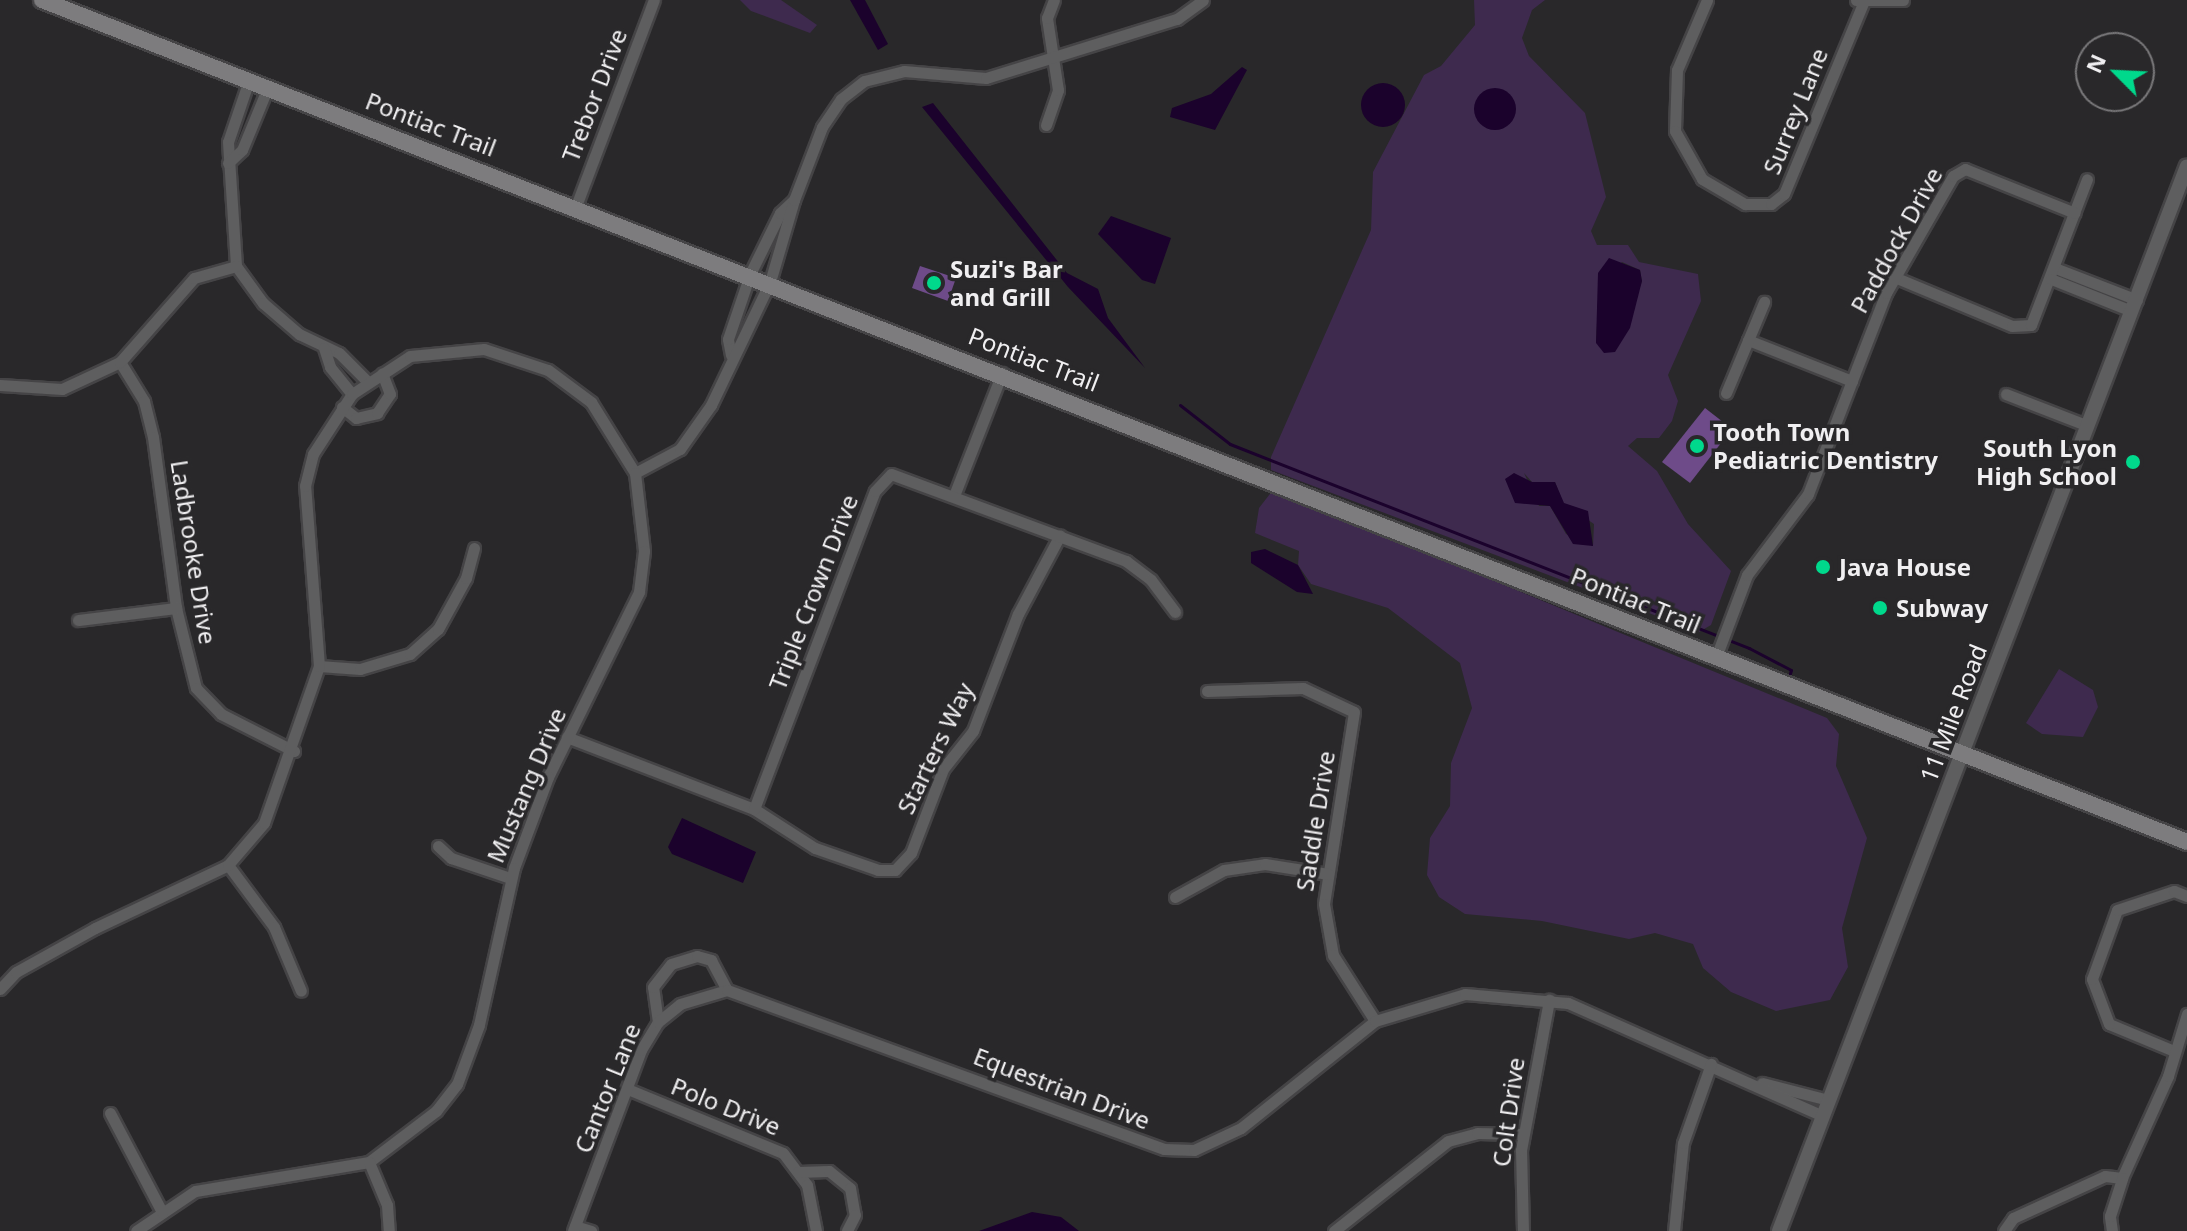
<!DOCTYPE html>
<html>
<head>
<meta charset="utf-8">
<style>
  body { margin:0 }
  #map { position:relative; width:2187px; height:1231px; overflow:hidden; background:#29282a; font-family:"Noto Sans",sans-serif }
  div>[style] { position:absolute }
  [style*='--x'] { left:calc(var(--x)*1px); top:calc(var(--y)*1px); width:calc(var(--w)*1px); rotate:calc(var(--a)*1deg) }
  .green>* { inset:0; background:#3e2a4e }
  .water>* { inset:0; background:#1b022c }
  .round { border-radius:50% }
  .stream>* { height:3px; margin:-1.5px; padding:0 1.5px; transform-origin:1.5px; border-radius:1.5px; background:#1b022c }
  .building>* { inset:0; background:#6e4b89 }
  .roads { filter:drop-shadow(2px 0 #454446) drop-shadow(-2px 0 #454446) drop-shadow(0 2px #454446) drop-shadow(0 -2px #454446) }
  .minor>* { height:11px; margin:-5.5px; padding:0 5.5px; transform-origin:5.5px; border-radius:5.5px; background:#5e5e5f }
  .tertiary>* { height:14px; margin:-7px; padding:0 7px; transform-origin:7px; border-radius:7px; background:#5e5e5f }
  .secondary>* { height:16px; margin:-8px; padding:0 8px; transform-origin:8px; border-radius:8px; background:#7d7c7e }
  .dots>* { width:22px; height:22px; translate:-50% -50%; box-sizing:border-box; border:4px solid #29282a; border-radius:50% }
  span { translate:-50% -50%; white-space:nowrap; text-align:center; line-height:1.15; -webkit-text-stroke:7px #29282a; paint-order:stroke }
  .street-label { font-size:24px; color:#f0eff1 }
  .poi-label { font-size:24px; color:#f0eff1; font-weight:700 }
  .left { translate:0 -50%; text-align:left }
  .right { translate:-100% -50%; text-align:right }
  .north { position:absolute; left:2075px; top:32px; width:80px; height:80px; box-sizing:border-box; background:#29282a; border:2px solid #79787a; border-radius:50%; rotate:294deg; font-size:22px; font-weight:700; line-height:32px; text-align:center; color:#f0eff1 }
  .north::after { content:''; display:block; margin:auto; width:28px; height:36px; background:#00d98c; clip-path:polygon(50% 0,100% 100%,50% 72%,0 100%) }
</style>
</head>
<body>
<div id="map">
  <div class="green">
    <div style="clip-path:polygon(740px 0,781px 0,817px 25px,810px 33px,751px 11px)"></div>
    <div style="clip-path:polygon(evenodd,1474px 0,1545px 0,1532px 10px,1522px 38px,1529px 56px,1585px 113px,1606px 197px,1591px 231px,1597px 245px,1628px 245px,1639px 262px,1698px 274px,1701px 301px,1668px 375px,1678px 401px,1672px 421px,1659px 438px,1637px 438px,1628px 446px,1657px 471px,1688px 524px,1731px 571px,1711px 625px,1699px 632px,1271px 470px,1271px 457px,1371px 230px,1373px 172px,1424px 75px,1441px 66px,1475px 25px,1474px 0,1622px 262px,1640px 270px,1642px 281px,1634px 304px,1596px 343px,1599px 283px,1622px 262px,1474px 0,1524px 473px,1532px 482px,1555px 482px,1563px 503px,1594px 524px,1593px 546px,1566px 534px,1550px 506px,1539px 506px,1524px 473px)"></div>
    <div style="clip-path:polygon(1273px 490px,1827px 718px,1839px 734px,1836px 766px,1867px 838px,1842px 928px,1848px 967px,1830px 1000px,1776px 1011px,1731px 992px,1703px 968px,1693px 944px,1655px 933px,1629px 939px,1542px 921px,1465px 914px,1439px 897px,1427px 875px,1430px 838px,1450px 806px,1451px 763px,1472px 708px,1460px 663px,1388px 608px,1311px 584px,1298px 565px,1299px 551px,1255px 533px,1259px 508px)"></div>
    <div style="clip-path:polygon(2059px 669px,2093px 690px,2098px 707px,2083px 737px,2042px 734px,2026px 723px)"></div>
  </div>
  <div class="water">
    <div style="clip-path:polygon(850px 0,865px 0,888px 44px,878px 50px)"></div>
    <div style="clip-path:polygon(1242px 67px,1247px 70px,1215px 130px,1170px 117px,1172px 108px,1211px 94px)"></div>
    <div class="round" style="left:1361px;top:83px;width:44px;height:44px"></div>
    <div class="round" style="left:1474px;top:88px;width:42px;height:42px"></div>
    <div style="clip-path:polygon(933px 103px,1067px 273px,1098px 289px,1108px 318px,1145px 368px,1068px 287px,922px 107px)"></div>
    <div style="clip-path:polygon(1111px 216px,1171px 238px,1155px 284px,1142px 280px,1098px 234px)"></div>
    <div style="clip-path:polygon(1609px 258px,1640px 270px,1642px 281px,1630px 328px,1615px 352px,1604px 353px,1596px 343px,1598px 273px)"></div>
    <div style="clip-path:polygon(1514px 473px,1532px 482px,1555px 482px,1564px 503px,1588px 511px,1593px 546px,1573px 544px,1550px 506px,1515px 503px,1505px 479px)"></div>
    <div style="clip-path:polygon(1265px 549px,1298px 565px,1313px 594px,1297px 592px,1251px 563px,1251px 552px)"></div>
    <div style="clip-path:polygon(682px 818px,756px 852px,743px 883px,672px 854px,668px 847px)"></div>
    <div style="clip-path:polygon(1032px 1212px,1061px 1217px,1079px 1231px,979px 1231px)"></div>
  </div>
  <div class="stream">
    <div style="--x:1180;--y:405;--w:63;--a:38"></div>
    <div style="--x:1230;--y:444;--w:558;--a:21.46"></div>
    <div style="--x:1749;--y:648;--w:47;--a:27.6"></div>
    <div style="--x:1791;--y:670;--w:10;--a:107"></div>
  </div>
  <div class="building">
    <div style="clip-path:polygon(920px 266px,956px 278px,948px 301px,912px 288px)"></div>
    <div style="clip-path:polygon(1705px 408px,1732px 429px,1690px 483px,1662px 462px)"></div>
  </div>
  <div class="roads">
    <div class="minor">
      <div style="--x:1707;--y:0;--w:76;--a:113.2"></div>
      <div style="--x:1677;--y:70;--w:61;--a:91.9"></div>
      <div style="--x:1675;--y:131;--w:55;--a:60.6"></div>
      <div style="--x:1702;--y:179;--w:50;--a:30.2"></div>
      <div style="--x:1745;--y:204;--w:26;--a:0"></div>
      <div style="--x:1771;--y:204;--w:16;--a:-38"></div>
      <div style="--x:1784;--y:194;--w:207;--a:-67.5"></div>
      <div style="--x:1856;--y:0;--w:47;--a:0"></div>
      <div style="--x:249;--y:80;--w:65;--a:108.7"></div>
      <div style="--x:228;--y:142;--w:124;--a:86.3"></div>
      <div style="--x:236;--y:266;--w:46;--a:53.9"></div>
      <div style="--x:263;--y:303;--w:48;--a:40.7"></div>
      <div style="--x:299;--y:334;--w:44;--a:25.4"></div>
      <div style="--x:339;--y:353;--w:40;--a:45"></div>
      <div style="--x:1046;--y:125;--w:37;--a:-71"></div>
      <div style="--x:1058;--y:90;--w:73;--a:-98.7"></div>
      <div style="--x:1047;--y:18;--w:19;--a:-69"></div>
      <div style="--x:228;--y:163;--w:19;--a:-43"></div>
      <div style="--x:242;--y:150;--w:68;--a:-67.6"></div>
      <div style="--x:576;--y:206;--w:220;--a:-69.3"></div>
      <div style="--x:2055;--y:268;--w:88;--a:21.3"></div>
      <div style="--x:1899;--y:279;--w:122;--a:22.6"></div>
      <div style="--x:2012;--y:326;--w:19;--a:-3"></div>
      <div style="--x:2031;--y:325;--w:156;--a:-69"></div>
      <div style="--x:2051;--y:279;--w:87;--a:21.6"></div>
      <div style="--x:1748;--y:340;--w:112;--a:21.5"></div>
      <div style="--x:324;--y:348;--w:20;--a:72"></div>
      <div style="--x:330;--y:367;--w:35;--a:51"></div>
      <div style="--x:731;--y:355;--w:16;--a:-101"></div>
      <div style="--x:728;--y:339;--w:69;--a:-71.3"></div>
      <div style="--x:750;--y:274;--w:68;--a:-63.8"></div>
      <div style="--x:780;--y:213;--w:19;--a:-43"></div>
      <div style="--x:120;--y:362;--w:46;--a:58.4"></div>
      <div style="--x:144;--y:401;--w:37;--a:76"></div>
      <div style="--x:153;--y:437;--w:173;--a:82.3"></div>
      <div style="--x:176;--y:608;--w:82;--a:76"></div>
      <div style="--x:196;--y:688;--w:36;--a:46"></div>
      <div style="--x:221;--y:714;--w:82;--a:26.9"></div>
      <div style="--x:0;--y:385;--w:62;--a:3.7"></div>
      <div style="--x:62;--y:389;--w:64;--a:-25"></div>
      <div style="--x:120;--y:362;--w:112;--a:-48.6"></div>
      <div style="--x:194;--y:278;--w:44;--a:-15.9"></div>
      <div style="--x:1726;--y:393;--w:99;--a:-67.3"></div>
      <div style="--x:2006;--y:394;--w:86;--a:21.2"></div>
      <div style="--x:342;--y:407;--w:18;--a:38"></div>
      <div style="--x:356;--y:418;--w:22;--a:-13"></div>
      <div style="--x:377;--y:413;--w:23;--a:-56"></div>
      <div style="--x:390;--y:394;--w:22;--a:-111"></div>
      <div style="--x:635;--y:473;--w:51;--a:-28.1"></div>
      <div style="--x:680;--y:449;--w:54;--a:-54.8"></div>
      <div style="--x:711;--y:405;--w:136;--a:-64.4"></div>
      <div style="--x:770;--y:282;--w:85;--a:-73.7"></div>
      <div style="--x:794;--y:200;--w:78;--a:-69"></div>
      <div style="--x:822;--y:127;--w:34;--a:-56"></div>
      <div style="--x:841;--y:99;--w:29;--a:-38"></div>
      <div style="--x:864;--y:81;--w:41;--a:-14"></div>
      <div style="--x:904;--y:71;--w:82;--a:4.9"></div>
      <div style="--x:986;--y:78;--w:200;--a:-17.2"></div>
      <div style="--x:1177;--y:19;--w:32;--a:-36"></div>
      <div style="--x:955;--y:493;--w:129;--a:-68.6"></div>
      <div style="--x:78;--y:620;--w:99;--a:-7"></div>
      <div style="--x:1716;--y:657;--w:88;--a:-69.3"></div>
      <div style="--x:1747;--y:575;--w:101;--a:-53"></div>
      <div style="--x:1808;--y:494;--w:216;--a:-68.8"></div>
      <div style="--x:1886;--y:293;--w:135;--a:-60.2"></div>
      <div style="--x:1953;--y:176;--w:14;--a:-30"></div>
      <div style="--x:1965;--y:169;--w:118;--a:21.8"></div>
      <div style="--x:319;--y:666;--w:41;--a:4.2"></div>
      <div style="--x:360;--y:669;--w:52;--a:-16.7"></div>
      <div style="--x:410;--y:654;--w:38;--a:-42"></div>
      <div style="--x:438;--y:629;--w:58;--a:-61.2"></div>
      <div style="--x:466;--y:578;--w:31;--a:-75"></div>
      <div style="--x:1207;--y:691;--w:96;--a:-1.8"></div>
      <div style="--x:1303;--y:688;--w:56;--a:25.2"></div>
      <div style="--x:1354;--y:712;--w:194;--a:98.9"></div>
      <div style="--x:1324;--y:904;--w:52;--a:80"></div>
      <div style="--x:1333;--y:955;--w:78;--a:57.5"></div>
      <div style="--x:567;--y:737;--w:200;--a:21.1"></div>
      <div style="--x:754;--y:809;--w:72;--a:32.6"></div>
      <div style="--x:815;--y:848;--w:67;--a:19.2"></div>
      <div style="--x:878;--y:870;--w:17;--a:0"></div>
      <div style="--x:895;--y:870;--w:23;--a:-47"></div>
      <div style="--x:911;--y:853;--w:90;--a:-69.1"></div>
      <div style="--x:943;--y:769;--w:48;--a:-51.7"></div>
      <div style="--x:973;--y:731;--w:125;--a:-69"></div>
      <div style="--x:1018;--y:614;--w:89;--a:-62"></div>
      <div style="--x:754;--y:809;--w:340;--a:-69.2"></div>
      <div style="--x:875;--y:491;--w:23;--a:-47"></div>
      <div style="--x:891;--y:474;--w:251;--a:20.3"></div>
      <div style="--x:1126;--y:561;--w:31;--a:37"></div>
      <div style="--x:1151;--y:580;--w:40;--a:53"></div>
      <div style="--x:438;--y:846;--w:18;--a:43"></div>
      <div style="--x:451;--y:858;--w:62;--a:18.7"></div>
      <div style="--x:228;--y:865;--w:77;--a:53.4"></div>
      <div style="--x:274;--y:927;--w:69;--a:67.1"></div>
      <div style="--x:1175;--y:897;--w:56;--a:-28.9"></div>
      <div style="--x:1224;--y:870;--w:41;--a:-8.3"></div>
      <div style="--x:1265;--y:864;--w:64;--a:9"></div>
      <div style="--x:0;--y:989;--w:23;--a:-47"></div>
      <div style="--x:16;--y:972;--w:90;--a:-29.1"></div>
      <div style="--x:95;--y:928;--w:147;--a:-25.3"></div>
      <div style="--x:228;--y:865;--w:55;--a:-49.4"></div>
      <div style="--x:264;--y:823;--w:166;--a:-70.7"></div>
      <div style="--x:319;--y:666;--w:181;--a:-94.4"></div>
      <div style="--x:305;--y:486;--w:33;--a:-76"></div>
      <div style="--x:313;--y:454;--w:72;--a:-57"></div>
      <div style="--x:352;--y:394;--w:69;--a:-33.2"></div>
      <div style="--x:410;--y:356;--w:74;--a:-5.4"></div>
      <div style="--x:484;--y:349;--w:67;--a:18.2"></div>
      <div style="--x:548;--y:370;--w:54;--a:36.7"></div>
      <div style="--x:591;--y:402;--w:84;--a:58.2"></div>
      <div style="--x:635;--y:473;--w:79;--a:83.4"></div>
      <div style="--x:644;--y:551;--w:41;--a:97"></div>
      <div style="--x:639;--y:592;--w:206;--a:116.2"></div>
      <div style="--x:548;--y:777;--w:97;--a:110.5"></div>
      <div style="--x:514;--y:868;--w:161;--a:102.6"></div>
      <div style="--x:479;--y:1025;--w:63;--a:110.4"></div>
      <div style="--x:457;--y:1084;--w:34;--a:128"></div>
      <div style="--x:436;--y:1111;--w:84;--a:142.7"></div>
      <div style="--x:369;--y:1162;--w:176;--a:170.5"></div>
      <div style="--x:195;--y:1191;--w:71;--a:145.9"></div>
      <div style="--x:658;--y:1022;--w:35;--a:-98"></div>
      <div style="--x:653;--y:987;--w:29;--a:-52"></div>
      <div style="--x:671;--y:964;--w:27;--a:-17"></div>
      <div style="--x:697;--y:956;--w:15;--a:16"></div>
      <div style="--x:711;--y:960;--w:34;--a:62"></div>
      <div style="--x:2174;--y:1051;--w:70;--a:-157.4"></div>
      <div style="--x:2109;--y:1024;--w:48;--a:-110.7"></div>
      <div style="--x:2092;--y:979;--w:73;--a:-70.1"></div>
      <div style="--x:2117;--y:910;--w:60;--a:-18.4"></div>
      <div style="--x:2174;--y:891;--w:14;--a:21"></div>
      <div style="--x:1762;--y:1083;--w:68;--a:14.4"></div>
      <div style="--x:630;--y:1090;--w:165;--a:22.4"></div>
      <div style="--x:783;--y:1153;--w:40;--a:53"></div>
      <div style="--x:807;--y:1185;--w:47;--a:78.9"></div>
      <div style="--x:110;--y:1113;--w:112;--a:62.3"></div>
      <div style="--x:369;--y:1162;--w:47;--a:67.3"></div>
      <div style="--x:387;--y:1205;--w:26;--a:86"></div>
      <div style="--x:798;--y:1172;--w:31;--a:-2"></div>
      <div style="--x:829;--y:1171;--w:27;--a:39"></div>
      <div style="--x:850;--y:1188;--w:27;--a:80"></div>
      <div style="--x:855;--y:1215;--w:18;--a:117"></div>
      <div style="--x:575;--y:1226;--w:17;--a:17"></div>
      <div style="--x:573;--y:1231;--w:193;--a:-69.4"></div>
      <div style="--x:641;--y:1050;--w:33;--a:-59"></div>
      <div style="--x:658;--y:1022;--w:28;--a:-39"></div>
      <div style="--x:680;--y:1004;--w:49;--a:-16.6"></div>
      <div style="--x:727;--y:990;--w:465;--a:20"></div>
      <div style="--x:1164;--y:1149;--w:30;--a:2"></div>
      <div style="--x:1194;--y:1150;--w:52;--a:-25.1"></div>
      <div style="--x:1241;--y:1128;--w:171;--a:-38.6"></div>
      <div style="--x:1375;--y:1021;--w:94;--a:-16.7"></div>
      <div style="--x:1465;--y:994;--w:103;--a:5"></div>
      <div style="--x:1568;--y:1003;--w:279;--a:23.9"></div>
      <div style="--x:1334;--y:1231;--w:145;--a:-38.3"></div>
      <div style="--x:1448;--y:1141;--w:30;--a:-15"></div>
      <div style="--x:1477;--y:1133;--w:46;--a:1.2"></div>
      <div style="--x:1523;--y:1231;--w:81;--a:-91.4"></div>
      <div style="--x:1521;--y:1150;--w:153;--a:-79.4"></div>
      <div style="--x:1674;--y:1231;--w:88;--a:-84.2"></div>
      <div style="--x:1683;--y:1143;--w:84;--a:-70.5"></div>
      <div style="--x:2004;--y:1231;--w:16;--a:-55"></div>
      <div style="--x:2013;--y:1218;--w:101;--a:-24.5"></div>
      <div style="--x:2105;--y:1176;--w:17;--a:7"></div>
      <div style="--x:2122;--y:1178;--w:112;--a:-65.7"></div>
      <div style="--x:2168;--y:1076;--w:65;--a:-73"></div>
      <div style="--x:2112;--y:1231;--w:15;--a:-98"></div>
      <div style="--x:2110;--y:1216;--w:40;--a:-72"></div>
    </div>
    <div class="tertiary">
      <div style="--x:1779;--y:1231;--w:1140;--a:-69.04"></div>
    </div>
    <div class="secondary">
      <div style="--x:42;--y:0;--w:2304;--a:21.43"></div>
    </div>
  </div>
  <div class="dots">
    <div style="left:934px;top:283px;background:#00d98c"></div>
    <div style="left:1697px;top:446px;background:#00d98c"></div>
    <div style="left:2133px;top:462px;background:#00d98c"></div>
    <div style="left:1823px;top:567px;background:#00d98c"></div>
    <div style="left:1880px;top:608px;background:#00d98c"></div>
  </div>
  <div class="street-label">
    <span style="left:594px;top:95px;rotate:-69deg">Trebor Drive</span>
    <span style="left:1795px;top:111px;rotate:-68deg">Surrey Lane</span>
    <span style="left:431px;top:124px;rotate:21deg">Pontiac Trail</span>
    <span style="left:1896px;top:240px;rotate:-61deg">Paddock Drive</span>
    <span style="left:1034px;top:359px;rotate:21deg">Pontiac Trail</span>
    <span style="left:194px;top:552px;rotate:81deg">Ladbrooke Drive</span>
    <span style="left:813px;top:592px;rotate:-69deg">Triple Crown Drive</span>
    <span style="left:1636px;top:600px;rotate:22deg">Pontiac Trail</span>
    <span style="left:1953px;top:713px;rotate:-69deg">11 Mile Road</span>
    <span style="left:935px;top:748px;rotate:-64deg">Starters Way</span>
    <span style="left:526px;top:785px;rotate:-67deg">Mustang Drive</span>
    <span style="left:1315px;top:821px;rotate:-81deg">Saddle Drive</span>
    <span style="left:607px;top:1088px;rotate:-68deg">Cantor Lane</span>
    <span style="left:1062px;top:1088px;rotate:21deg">Equestrian Drive</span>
    <span style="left:726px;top:1106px;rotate:22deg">Polo Drive</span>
    <span style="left:1508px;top:1112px;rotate:-82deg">Colt Drive</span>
  </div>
  <div class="poi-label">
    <span class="left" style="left:950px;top:283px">Suzi's Bar<br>and Grill</span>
    <span class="left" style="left:1713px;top:446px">Tooth Town<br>Pediatric Dentistry</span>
    <span class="right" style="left:2117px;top:462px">South Lyon<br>High School</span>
    <span class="left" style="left:1839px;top:567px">Java House</span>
    <span class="left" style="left:1896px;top:608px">Subway</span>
  </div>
  <div class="north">N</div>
</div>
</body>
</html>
